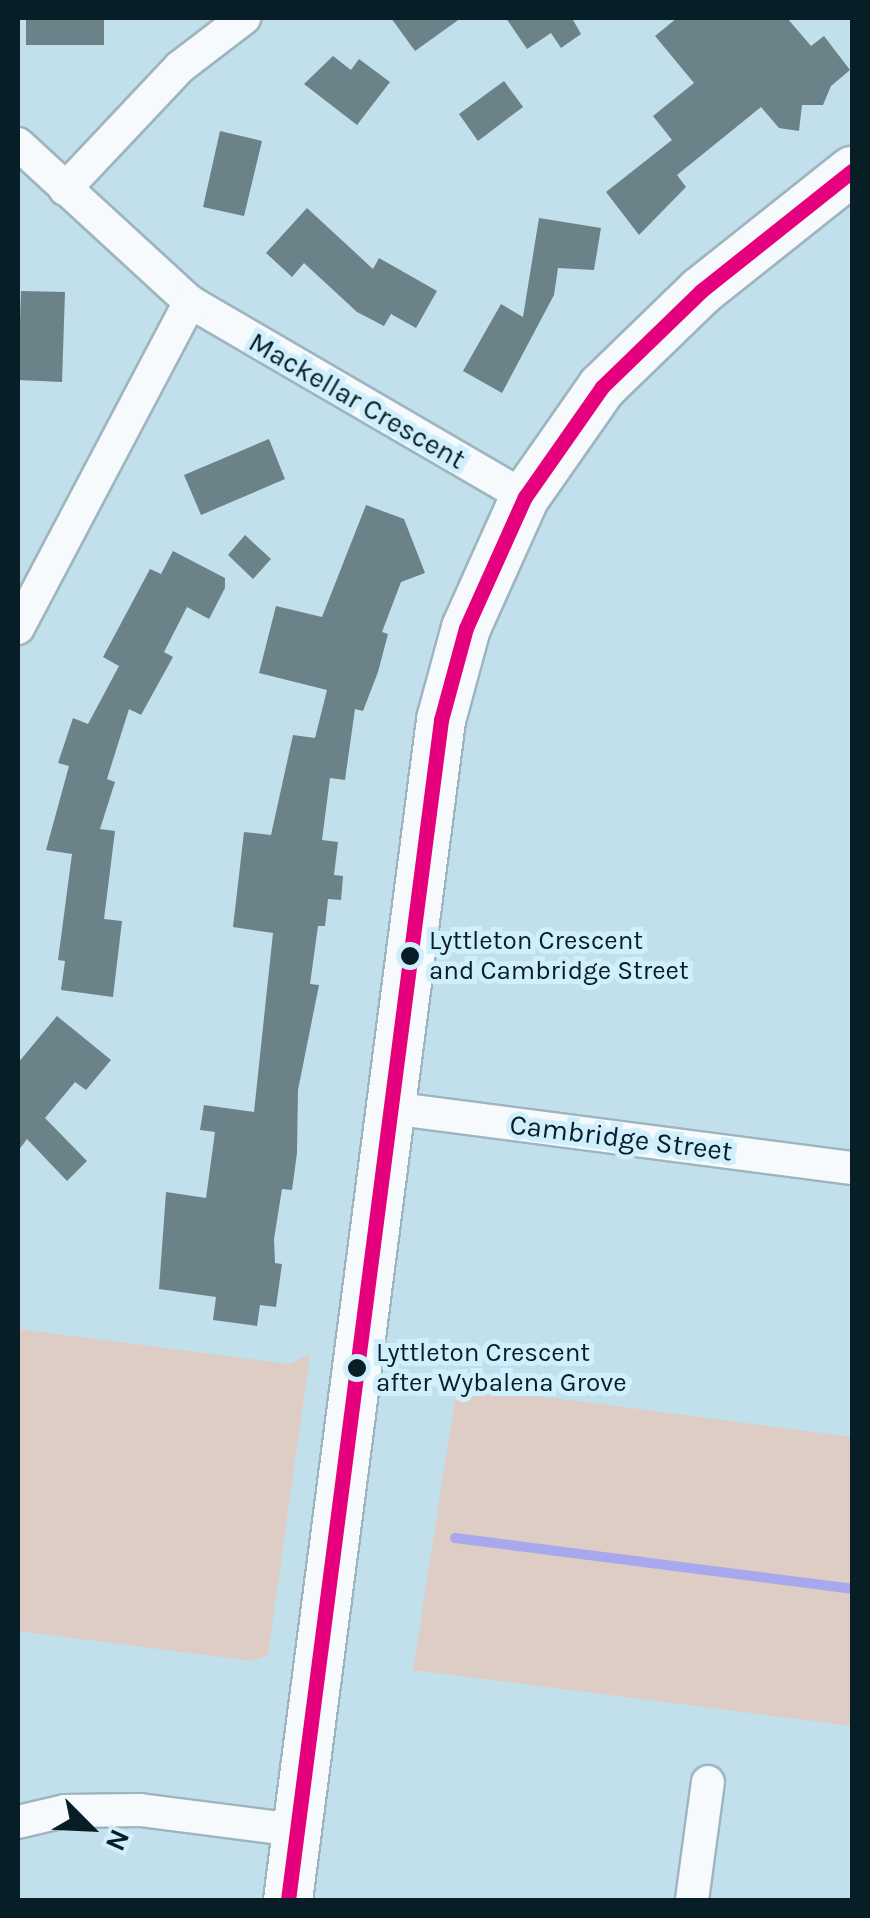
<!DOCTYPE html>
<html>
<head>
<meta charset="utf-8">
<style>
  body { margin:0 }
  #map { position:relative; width:870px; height:1918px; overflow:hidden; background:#c2dfec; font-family:Karla,sans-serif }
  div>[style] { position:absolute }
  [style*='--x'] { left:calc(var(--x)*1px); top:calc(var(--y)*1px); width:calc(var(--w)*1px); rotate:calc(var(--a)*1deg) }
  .green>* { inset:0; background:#ddcdc4 }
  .stream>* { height:10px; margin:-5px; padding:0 5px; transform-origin:5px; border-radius:5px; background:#a7a8ed }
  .building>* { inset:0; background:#6c8289 }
  .roads { filter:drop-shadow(2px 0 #9eb5bf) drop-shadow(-2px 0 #9eb5bf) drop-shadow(0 2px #9eb5bf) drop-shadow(0 -2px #9eb5bf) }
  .street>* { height:32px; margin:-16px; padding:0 16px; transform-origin:16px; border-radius:16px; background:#f6fafc }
  .secondary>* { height:48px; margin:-24px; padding:0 24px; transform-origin:24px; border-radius:24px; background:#f6fafc }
  .bus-1>* { height:15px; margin:-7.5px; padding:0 7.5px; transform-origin:7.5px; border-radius:7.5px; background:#e5007d }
  .dots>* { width:28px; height:28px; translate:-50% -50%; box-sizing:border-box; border:5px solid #cfeffd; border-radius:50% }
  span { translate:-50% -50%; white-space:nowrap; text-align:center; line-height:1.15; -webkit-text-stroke:10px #cfeffd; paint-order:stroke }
  .bus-label { font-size:26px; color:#081e26 }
  .left { translate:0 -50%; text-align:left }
  .street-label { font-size:28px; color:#081e26 }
  .frame { position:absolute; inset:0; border:20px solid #081e26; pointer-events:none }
  .north { position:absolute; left:40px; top:1778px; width:100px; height:100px; -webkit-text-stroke:8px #cfeffd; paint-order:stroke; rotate:114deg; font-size:28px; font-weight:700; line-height:40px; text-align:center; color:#081e26 }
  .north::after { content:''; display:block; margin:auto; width:35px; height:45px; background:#081e26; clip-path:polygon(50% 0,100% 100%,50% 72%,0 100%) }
</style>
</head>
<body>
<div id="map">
  <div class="green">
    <div style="clip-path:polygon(18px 1329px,289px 1364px,310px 1354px,268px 1655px,253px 1661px,18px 1631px)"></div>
    <div style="clip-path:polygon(459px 1373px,477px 1388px,852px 1437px,852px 1726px,413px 1670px)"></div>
  </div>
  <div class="stream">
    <div style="--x:455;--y:1538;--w:400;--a:7.3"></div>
  </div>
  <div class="building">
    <div style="clip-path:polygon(26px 18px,104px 18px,104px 45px,26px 45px)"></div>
    <div style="clip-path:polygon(391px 18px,461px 18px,415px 51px)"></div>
    <div style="clip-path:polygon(506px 18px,572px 18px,581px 34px,561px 48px,551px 33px,527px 49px)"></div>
    <div style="clip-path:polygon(677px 18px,787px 18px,811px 46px,824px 36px,850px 70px,831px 86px,823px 105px,802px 105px,799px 131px,779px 128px,761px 107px,677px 175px,686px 187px,639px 235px,606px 192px,672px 140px,653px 116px,694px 83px,655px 36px)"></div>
    <div style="clip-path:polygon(333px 56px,351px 70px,359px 59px,390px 82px,357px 125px,304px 84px)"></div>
    <div style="clip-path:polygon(504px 81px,523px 107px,478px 141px,459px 114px)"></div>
    <div style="clip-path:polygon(220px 131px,262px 141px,244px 216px,203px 207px)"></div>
    <div style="clip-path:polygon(307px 208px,373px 269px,379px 258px,437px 291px,416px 328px,391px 314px,384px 326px,357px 312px,304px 263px,292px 277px,266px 253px)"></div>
    <div style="clip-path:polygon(539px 218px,601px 228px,594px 270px,558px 268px,554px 295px,502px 393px,463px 371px,501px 304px,523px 317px)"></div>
    <div style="clip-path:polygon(21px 291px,65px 292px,62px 382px,18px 380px)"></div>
    <div style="clip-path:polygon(269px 439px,285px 479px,201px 515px,184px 475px)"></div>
    <div style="clip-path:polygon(366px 505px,404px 519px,425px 573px,401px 582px,382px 632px,388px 634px,378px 672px,363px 711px,355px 709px,345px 780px,330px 778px,322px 840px,338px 842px,334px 875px,343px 876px,341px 900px,328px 899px,325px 926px,318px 926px,310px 984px,319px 985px,298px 1090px,297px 1153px,292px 1190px,282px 1189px,274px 1239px,275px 1263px,282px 1264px,276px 1307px,260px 1305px,257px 1326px,213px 1320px,216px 1297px,159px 1289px,166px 1192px,206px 1198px,215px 1132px,200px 1130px,204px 1105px,254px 1112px,273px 933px,233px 927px,244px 832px,271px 835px,293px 735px,315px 738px,327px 690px,259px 673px,276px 606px,322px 617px)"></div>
    <div style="clip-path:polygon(245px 535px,271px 559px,253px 579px,228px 555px)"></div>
    <div style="clip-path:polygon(173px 551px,225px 578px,225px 588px,209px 619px,187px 607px,164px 652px,173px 657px,141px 715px,129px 709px,107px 779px,115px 782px,100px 829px,115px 831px,104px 919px,122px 921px,113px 997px,61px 990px,65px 961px,58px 960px,72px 854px,46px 850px,69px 766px,58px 763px,73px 718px,88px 724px,119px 666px,103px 657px,150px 569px,161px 574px)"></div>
    <div style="clip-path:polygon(57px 1016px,111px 1060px,86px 1090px,75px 1082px,45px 1118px,87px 1161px,67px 1181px,27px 1139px,18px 1151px,18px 1063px)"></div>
  </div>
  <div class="roads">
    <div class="street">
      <div style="--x:18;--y:144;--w:234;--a:42.6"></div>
      <div style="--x:190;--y:302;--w:388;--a:30.2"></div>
      <div style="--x:65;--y:189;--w:168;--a:-46.7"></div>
      <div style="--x:180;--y:67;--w:81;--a:-37.4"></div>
      <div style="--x:18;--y:628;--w:369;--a:-62.2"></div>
      <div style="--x:390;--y:1108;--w:466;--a:7.4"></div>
      <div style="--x:18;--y:1822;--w:48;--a:-13.2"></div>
      <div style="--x:65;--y:1811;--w:75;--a:-0.8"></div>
      <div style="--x:140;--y:1810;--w:158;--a:7.3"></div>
      <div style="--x:692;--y:1900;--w:119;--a:-82.3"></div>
    </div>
    <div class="secondary">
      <div style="--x:288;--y:1900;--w:1190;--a:-82.61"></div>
      <div style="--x:441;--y:720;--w:95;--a:-74.8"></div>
      <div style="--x:466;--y:628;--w:144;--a:-65.8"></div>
      <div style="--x:525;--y:497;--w:134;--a:-55"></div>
      <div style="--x:602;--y:387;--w:138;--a:-44.1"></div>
      <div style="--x:701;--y:291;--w:193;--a:-38.5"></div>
    </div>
  </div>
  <div class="bus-1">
    <div style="--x:288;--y:1900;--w:1190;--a:-82.61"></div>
    <div style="--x:441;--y:720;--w:95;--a:-74.8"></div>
    <div style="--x:466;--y:628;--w:144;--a:-65.8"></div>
    <div style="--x:525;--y:497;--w:134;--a:-55"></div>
    <div style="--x:602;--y:387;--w:138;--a:-44.1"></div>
    <div style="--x:701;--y:291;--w:193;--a:-38.5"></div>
  </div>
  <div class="dots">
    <div style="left:410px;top:956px;background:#081e26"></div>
    <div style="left:357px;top:1368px;background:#081e26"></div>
  </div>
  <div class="bus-label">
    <span class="left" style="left:429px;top:956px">Lyttleton Crescent<br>and Cambridge Street</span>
    <span class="left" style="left:376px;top:1368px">Lyttleton Crescent<br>after Wybalena Grove</span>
  </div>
  <div class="street-label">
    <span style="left:357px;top:401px;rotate:30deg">Mackellar Crescent</span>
    <span style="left:621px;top:1138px;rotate:7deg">Cambridge Street</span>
  </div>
  <div class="frame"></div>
  <div class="north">N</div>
</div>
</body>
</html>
